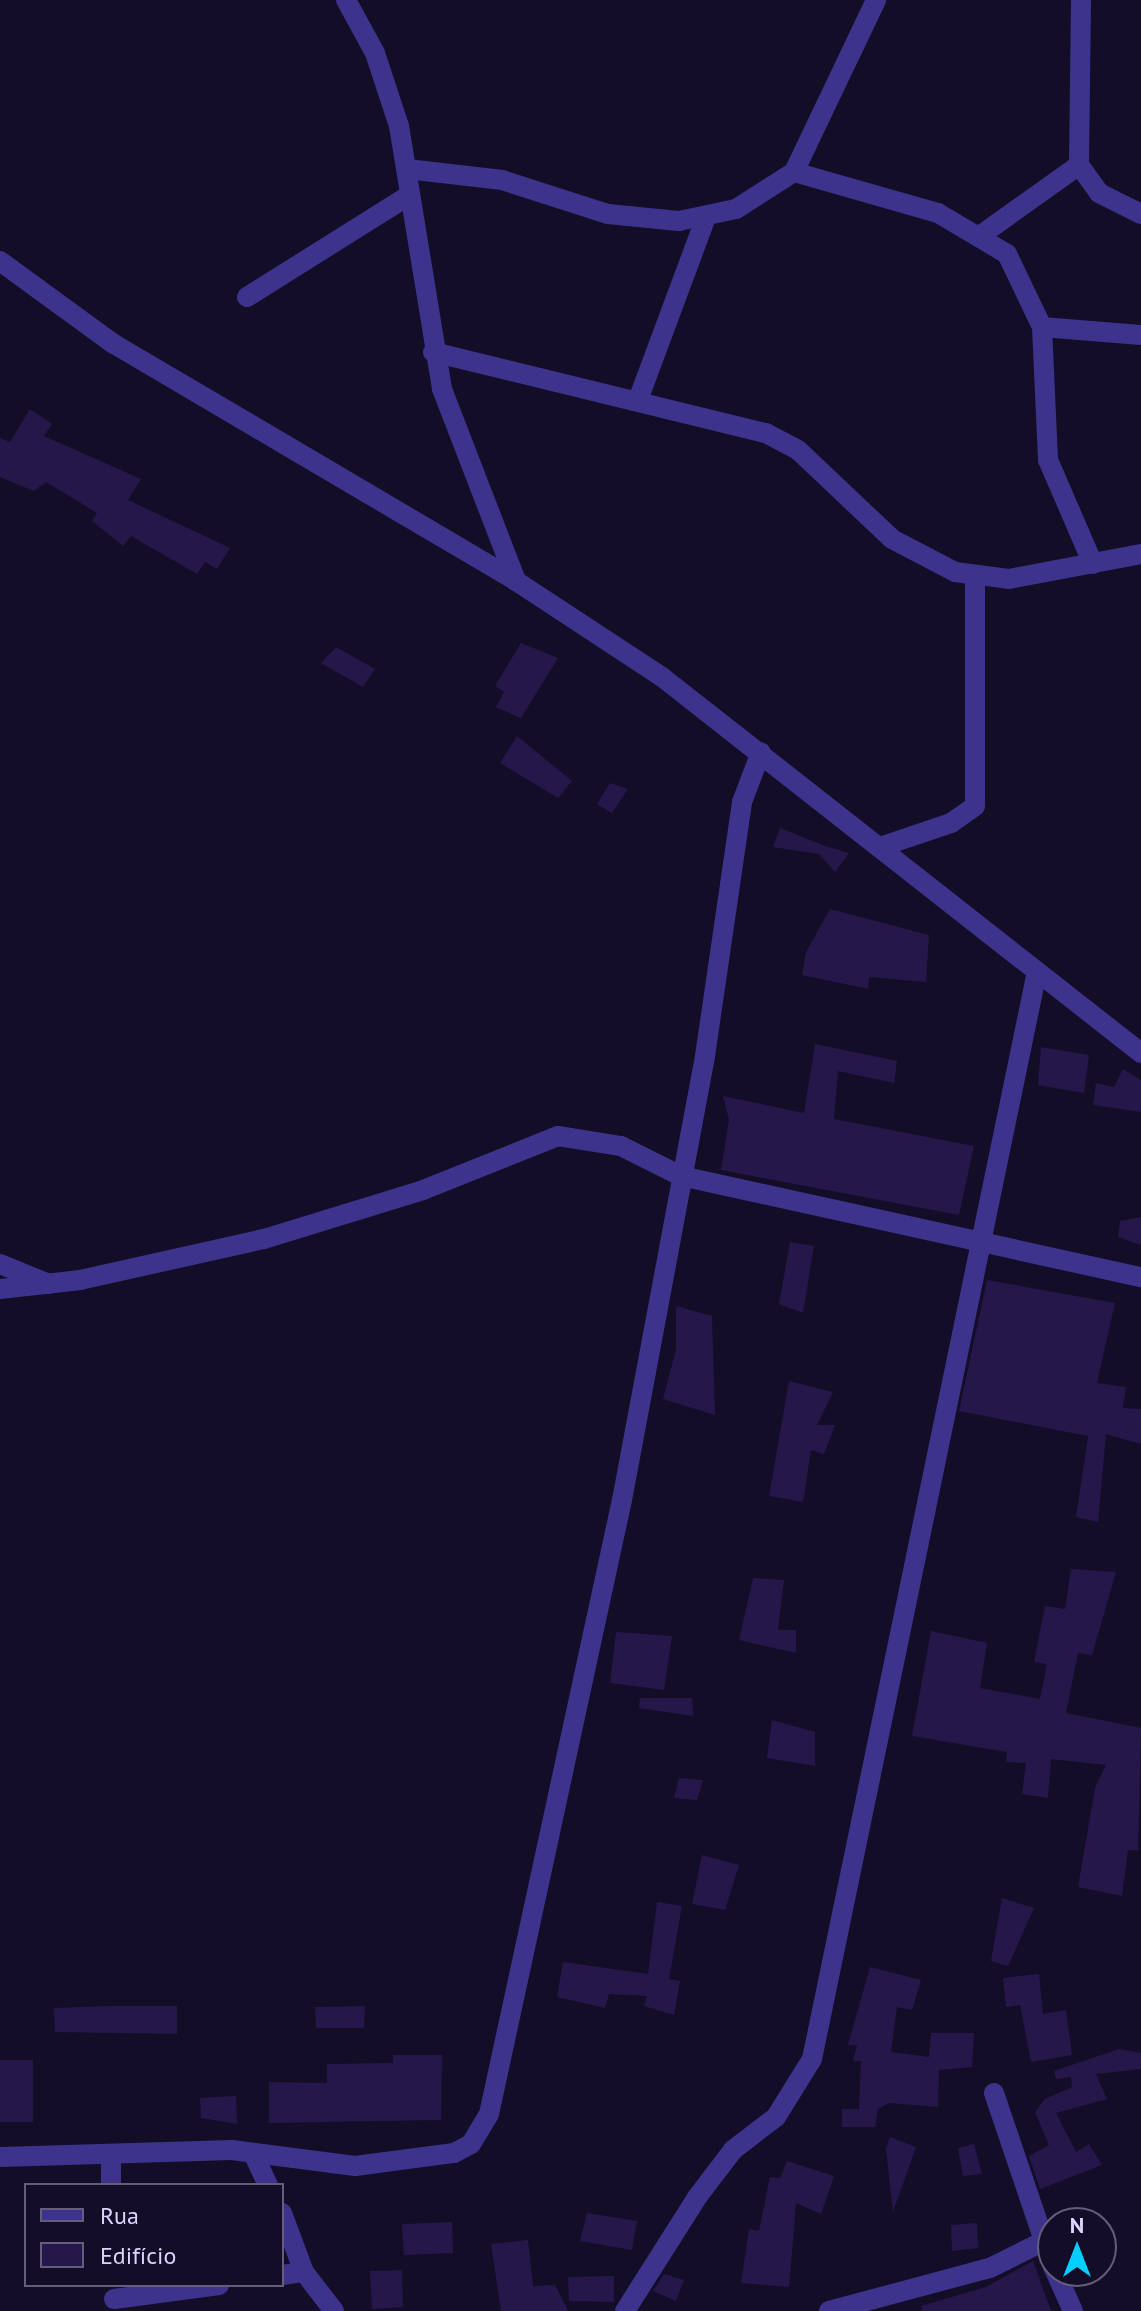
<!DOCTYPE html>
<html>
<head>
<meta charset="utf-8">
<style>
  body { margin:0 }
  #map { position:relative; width:1141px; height:2311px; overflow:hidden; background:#140d28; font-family:"PT Sans",sans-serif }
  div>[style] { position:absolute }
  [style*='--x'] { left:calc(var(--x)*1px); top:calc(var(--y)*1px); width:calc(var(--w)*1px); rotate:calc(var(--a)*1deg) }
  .building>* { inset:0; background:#26174b }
  .minor>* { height:20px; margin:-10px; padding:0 10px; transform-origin:10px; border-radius:10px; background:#3e338c }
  span { translate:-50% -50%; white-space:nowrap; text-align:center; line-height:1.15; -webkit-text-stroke:8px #140d28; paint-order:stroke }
  .legend { position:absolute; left:24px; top:2183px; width:260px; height:104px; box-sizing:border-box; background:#140d28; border:2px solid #645d7e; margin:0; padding:10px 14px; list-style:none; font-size:24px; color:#ddd4ff }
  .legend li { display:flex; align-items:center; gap:16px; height:40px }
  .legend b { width:40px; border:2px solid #645d7e }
  .north { position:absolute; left:1037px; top:2207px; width:80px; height:80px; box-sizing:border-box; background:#140d28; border:2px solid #645d7e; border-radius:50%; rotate:0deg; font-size:22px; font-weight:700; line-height:32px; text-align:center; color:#ddd4ff }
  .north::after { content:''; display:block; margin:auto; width:28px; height:36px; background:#00d0ff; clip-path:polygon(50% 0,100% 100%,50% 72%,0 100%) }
</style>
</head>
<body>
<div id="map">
  <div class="building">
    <div style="clip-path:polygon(30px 409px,52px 424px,44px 436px,141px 479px,128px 500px,230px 548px,217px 569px,205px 562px,197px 574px,131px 536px,123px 546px,92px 521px,97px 513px,46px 482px,34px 491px,0 477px,0 438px,10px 442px)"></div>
    <div style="clip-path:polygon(521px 643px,558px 658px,521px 718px,496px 707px,504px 692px,495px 686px)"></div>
    <div style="clip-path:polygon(336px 647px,375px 669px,363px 687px,321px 663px)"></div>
    <div style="clip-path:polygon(517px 736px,572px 781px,558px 798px,500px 763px)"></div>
    <div style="clip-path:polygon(610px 783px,628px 789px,612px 813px,597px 804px)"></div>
    <div style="clip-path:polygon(780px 828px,825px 846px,849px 853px,835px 872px,819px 854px,773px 847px)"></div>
    <div style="clip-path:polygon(830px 909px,929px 935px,926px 982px,869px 977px,868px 989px,802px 975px,806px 952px)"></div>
    <div style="clip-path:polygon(815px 1044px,897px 1061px,894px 1083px,838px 1071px,834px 1119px,974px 1146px,959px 1215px,721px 1170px,729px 1120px,723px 1096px,804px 1113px)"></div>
    <div style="clip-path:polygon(1041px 1047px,1089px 1055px,1084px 1093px,1038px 1085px)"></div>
    <div style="clip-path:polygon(1123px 1069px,1141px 1080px,1141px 1112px,1093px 1105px,1096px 1083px,1114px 1087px)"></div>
    <div style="clip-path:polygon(1141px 1217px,1141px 1245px,1118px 1237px,1120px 1221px)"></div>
    <div style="clip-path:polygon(790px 1242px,814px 1246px,803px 1313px,779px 1304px)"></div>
    <div style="clip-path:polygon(987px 1280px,1115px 1303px,1097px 1383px,1126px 1387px,1123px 1408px,1141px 1409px,1141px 1444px,1106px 1434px,1098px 1522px,1076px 1517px,1088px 1436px,959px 1411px)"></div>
    <div style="clip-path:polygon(676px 1306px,712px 1316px,715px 1415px,663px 1399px,676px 1350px)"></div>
    <div style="clip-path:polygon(789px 1381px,833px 1392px,817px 1425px,835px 1425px,824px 1454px,811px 1450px,803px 1502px,769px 1496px)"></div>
    <div style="clip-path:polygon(1071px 1569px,1116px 1572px,1092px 1655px,1078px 1653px,1066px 1713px,1141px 1728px,1138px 1851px,1128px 1850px,1122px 1896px,1078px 1887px,1095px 1788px,1106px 1765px,1051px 1759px,1048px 1798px,1022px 1794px,1026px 1763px,1006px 1762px,1007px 1752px,912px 1736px,931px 1631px,987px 1643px,980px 1688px,1040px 1699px,1047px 1664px,1034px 1662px,1045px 1606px,1065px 1609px)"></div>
    <div style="clip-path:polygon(753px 1578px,784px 1580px,778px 1630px,796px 1630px,796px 1653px,739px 1640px)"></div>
    <div style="clip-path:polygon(616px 1632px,672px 1636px,664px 1690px,610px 1683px)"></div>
    <div style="clip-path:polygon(640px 1698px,692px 1698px,693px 1716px,639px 1708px)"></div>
    <div style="clip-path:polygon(772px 1720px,815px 1732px,815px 1766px,767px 1758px)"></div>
    <div style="clip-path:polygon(679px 1778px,703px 1780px,697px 1800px,674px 1798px)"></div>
    <div style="clip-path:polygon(702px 1855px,739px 1865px,725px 1910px,692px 1904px)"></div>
    <div style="clip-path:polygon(1002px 1898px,1034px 1908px,1008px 1966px,991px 1961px)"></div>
    <div style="clip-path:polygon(657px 1902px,682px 1906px,669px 1979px,680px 1981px,674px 2015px,644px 2006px,647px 1996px,609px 1994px,605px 2008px,557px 1997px,563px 1962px,648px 1974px)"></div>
    <div style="clip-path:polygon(870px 1967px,921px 1980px,912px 2010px,897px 2007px,891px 2052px,929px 2057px,931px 2033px,974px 2033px,972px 2067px,939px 2070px,938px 2107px,889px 2103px,878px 2109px,875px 2127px,842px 2127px,842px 2109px,859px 2109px,861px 2061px,853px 2061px,857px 2045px,848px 2045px)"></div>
    <div style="clip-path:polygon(1039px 1974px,1043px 2014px,1066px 2010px,1072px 2055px,1031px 2062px,1020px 2005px,1006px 2007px,1003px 1978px)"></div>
    <div style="clip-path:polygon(106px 2006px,177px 2006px,177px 2034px,55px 2032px,54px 2008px)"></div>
    <div style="clip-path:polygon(365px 2006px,364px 2028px,316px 2028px,315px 2007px)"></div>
    <div style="clip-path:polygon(1119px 2049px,1141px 2053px,1141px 2069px,1096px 2074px,1107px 2099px,1056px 2113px,1076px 2152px,1089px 2144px,1102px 2165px,1040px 2189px,1029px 2156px,1049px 2145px,1035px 2112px,1045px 2099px,1072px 2087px,1071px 2077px,1056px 2079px,1054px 2071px)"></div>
    <div style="clip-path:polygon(393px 2055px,442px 2055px,441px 2120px,269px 2123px,269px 2082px,327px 2083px,327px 2064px,393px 2063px)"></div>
    <div style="clip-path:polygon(0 2060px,33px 2060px,33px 2122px,0 2122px)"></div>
    <div style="clip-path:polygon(236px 2096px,237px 2124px,201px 2118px,200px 2098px)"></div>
    <div style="clip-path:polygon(890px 2137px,916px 2147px,893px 2212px,886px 2149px)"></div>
    <div style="clip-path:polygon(974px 2144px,982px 2174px,963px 2176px,958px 2148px)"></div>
    <div style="clip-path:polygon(787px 2161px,834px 2176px,821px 2214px,796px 2203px,789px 2287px,741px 2283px,749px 2229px,759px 2231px,770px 2177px,780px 2178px)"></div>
    <div style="clip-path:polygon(587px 2213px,637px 2221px,632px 2250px,580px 2241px)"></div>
    <div style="clip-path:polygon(452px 2222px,453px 2253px,404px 2255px,402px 2224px)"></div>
    <div style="clip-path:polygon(977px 2223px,978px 2248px,952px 2251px,951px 2225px)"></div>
    <div style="clip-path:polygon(528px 2240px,533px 2286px,555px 2285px,568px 2311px,501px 2311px,491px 2244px)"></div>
    <div style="clip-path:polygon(1033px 2261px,1051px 2311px,922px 2311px,921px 2306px,986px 2287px)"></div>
    <div style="clip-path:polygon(402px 2270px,403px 2307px,372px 2309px,370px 2271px)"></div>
    <div style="clip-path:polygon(664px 2274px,684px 2280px,676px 2301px,653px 2291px)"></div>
    <div style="clip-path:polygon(614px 2276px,614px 2302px,569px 2301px,568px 2277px)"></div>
  </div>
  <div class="minor">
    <div style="--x:346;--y:0;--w:60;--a:61.3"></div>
    <div style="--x:375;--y:53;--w:77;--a:71.8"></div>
    <div style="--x:399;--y:126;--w:266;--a:80.7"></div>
    <div style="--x:442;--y:389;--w:206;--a:68.9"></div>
    <div style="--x:1081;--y:0;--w:165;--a:90.7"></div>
    <div style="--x:1079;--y:165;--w:34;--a:54"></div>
    <div style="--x:1099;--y:193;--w:47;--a:26.6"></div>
    <div style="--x:407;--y:169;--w:96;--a:6.6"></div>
    <div style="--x:502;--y:180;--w:111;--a:17.8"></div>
    <div style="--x:608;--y:214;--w:71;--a:5.6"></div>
    <div style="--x:679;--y:221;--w:58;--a:-11.9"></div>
    <div style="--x:736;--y:209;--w:69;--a:-32.5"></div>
    <div style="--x:794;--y:172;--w:191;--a:-64.5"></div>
    <div style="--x:794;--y:172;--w:150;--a:15.9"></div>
    <div style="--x:938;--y:213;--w:80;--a:30.7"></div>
    <div style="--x:1007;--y:254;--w:81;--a:64.4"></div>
    <div style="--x:1042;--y:327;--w:133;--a:87.4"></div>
    <div style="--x:1048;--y:460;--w:113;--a:66.6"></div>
    <div style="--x:981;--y:235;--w:120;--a:-35.5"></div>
    <div style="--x:0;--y:261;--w:141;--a:36.1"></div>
    <div style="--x:114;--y:344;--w:467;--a:30.5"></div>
    <div style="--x:516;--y:581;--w:175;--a:33.3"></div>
    <div style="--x:662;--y:677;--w:609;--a:38.13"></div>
    <div style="--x:247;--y:297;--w:190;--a:-32.1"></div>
    <div style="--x:1042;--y:327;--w:99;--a:4.6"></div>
    <div style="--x:433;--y:352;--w:343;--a:13.7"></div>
    <div style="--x:766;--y:433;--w:36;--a:28"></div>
    <div style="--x:798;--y:450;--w:129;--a:43.4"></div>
    <div style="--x:892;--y:539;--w:71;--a:27.6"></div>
    <div style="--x:955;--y:572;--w:54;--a:7.4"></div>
    <div style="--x:1009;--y:579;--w:134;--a:-10.7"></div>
    <div style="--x:638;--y:400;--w:192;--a:-69.6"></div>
    <div style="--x:880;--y:847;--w:75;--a:-18.7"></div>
    <div style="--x:951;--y:823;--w:29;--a:-35"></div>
    <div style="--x:975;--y:806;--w:228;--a:-90"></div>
    <div style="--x:0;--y:1264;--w:53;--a:22.2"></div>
    <div style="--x:0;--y:1289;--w:81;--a:-6.4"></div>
    <div style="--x:80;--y:1280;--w:189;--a:-12.6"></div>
    <div style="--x:264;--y:1239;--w:166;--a:-17.1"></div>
    <div style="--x:423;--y:1190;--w:145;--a:-21.8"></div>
    <div style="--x:558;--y:1136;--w:64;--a:9"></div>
    <div style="--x:621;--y:1146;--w:67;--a:26.6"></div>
    <div style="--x:681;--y:1176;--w:471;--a:12.4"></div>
    <div style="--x:994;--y:2093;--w:184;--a:71.3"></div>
    <div style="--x:253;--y:2153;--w:35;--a:65"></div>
    <div style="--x:111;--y:2156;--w:29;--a:90"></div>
    <div style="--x:0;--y:2157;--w:232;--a:-1.7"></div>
    <div style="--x:232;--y:2150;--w:124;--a:7.4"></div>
    <div style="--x:355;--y:2166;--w:100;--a:-7.5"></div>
    <div style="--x:454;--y:2153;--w:19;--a:-28"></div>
    <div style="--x:471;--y:2144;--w:35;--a:-59"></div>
    <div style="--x:489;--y:2114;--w:628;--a:-77.78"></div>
    <div style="--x:622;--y:1500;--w:452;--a:-79.4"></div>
    <div style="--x:705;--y:1056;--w:257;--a:-81.7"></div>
    <div style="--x:742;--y:802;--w:53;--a:-69.2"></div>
    <div style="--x:282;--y:2213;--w:63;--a:69.6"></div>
    <div style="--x:304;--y:2272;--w:49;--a:52.4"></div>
    <div style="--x:1055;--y:2271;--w:44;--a:65.8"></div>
    <div style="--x:282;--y:2275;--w:22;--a:-8"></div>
    <div style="--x:114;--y:2299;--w:106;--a:-7.6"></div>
    <div style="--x:625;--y:2311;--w:136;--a:-57.6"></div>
    <div style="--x:698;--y:2196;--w:58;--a:-52.7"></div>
    <div style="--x:733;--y:2150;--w:54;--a:-37.5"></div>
    <div style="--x:776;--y:2117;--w:68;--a:-58.2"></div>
    <div style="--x:812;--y:2059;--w:1106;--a:-78.31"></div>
    <div style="--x:829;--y:2311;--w:167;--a:-15"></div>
    <div style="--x:990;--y:2268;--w:58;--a:-26.6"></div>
  </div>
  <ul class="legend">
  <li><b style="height:10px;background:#3e338c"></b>Rua</li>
  <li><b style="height:22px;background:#26174b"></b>Edifício</li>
  </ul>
  <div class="north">N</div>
</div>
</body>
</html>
